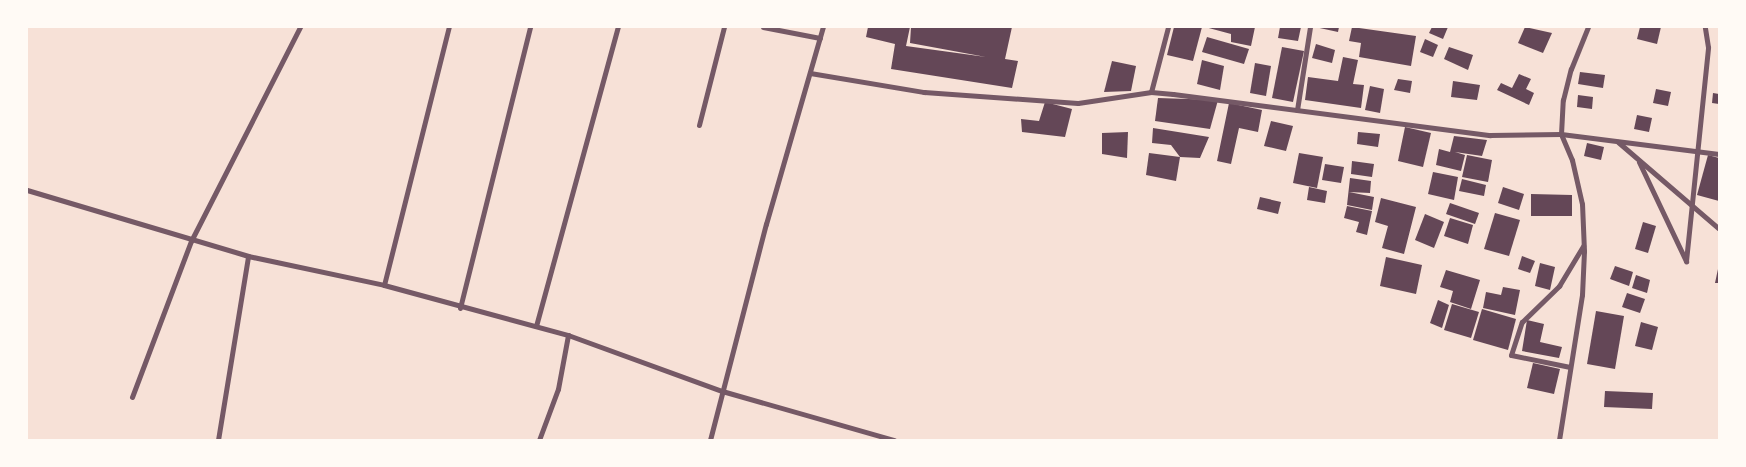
<!DOCTYPE html>
<html>
<head>
<meta charset="utf-8">
<style>
  body { margin:0 }
  #map { position:relative; width:1746px; height:467px; overflow:hidden; background:#f7e1d7; font-family:"Work Sans",sans-serif }
  div>[style] { position:absolute }
  [style*='--x'] { left:calc(var(--x)*1px); top:calc(var(--y)*1px); width:calc(var(--w)*1px); rotate:calc(var(--a)*1deg) }
  .building>* { inset:0; background:#644757 }
  .minor>* { height:5px; margin:-2.5px; padding:0 2.5px; transform-origin:2.5px; border-radius:2.5px; background:#755966 }
  span { translate:-50% -50%; white-space:nowrap; text-align:center; line-height:1.15; -webkit-text-stroke:4.5px #fffaf5; paint-order:stroke }
  .frame { position:absolute; inset:0; border:28px solid #fffaf5; pointer-events:none }
</style>
</head>
<body>
<div id="map">
  <div class="building">
    <div style="clip-path:polygon(868px 27px,910px 27px,906px 46px,986px 57px,910px 43px,911px 27px,1012px 27px,1005px 59px,1018px 61px,1012px 88px,891px 69px,895px 44px,866px 37px)"></div>
    <div style="clip-path:polygon(1174px 27px,1202px 27px,1193px 61px,1167px 55px)"></div>
    <div style="clip-path:polygon(1205px 27px,1255px 27px,1251px 46px,1231px 42px,1231px 34px)"></div>
    <div style="clip-path:polygon(1280px 27px,1301px 27px,1298px 41px,1278px 38px)"></div>
    <div style="clip-path:polygon(1315px 27px,1339px 27px,1338px 32px)"></div>
    <div style="clip-path:polygon(1352px 27px,1416px 36px,1411px 66px,1359px 57px,1361px 43px,1349px 41px)"></div>
    <div style="clip-path:polygon(1432px 27px,1448px 27px,1443px 39px,1429px 33px)"></div>
    <div style="clip-path:polygon(1525px 27px,1552px 33px,1543px 53px,1518px 43px)"></div>
    <div style="clip-path:polygon(1640px 27px,1661px 27px,1657px 44px,1637px 39px)"></div>
    <div style="clip-path:polygon(1207px 37px,1249px 49px,1244px 64px,1202px 52px)"></div>
    <div style="clip-path:polygon(1425px 39px,1438px 45px,1433px 57px,1420px 52px)"></div>
    <div style="clip-path:polygon(1316px 44px,1335px 50px,1332px 63px,1312px 58px)"></div>
    <div style="clip-path:polygon(1282px 47px,1304px 51px,1293px 102px,1272px 98px)"></div>
    <div style="clip-path:polygon(1449px 47px,1473px 55px,1468px 70px,1444px 59px)"></div>
    <div style="clip-path:polygon(1343px 57px,1358px 60px,1353px 84px,1364px 85px,1361px 108px,1305px 100px,1308px 77px,1338px 81px)"></div>
    <div style="clip-path:polygon(1202px 60px,1224px 66px,1220px 90px,1197px 84px)"></div>
    <div style="clip-path:polygon(1112px 61px,1136px 66px,1131px 91px,1104px 92px)"></div>
    <div style="clip-path:polygon(1255px 63px,1271px 66px,1266px 96px,1250px 93px)"></div>
    <div style="clip-path:polygon(1580px 72px,1605px 75px,1603px 88px,1578px 84px)"></div>
    <div style="clip-path:polygon(1519px 74px,1531px 79px,1526px 89px,1534px 93px,1529px 105px,1497px 90px,1501px 83px,1512px 88px)"></div>
    <div style="clip-path:polygon(1398px 79px,1412px 81px,1410px 93px,1394px 90px)"></div>
    <div style="clip-path:polygon(1453px 81px,1480px 85px,1477px 100px,1451px 97px)"></div>
    <div style="clip-path:polygon(1370px 86px,1384px 89px,1380px 113px,1365px 110px)"></div>
    <div style="clip-path:polygon(1656px 89px,1671px 92px,1668px 106px,1653px 103px)"></div>
    <div style="clip-path:polygon(1713px 93px,1719px 94px,1719px 104px,1712px 103px)"></div>
    <div style="clip-path:polygon(1578px 95px,1593px 97px,1592px 109px,1577px 107px)"></div>
    <div style="clip-path:polygon(1158px 98px,1218px 100px,1210px 129px,1155px 121px)"></div>
    <div style="clip-path:polygon(1045px 102px,1072px 109px,1065px 137px,1022px 132px,1021px 119px,1039px 121px)"></div>
    <div style="clip-path:polygon(1229px 103px,1262px 110px,1258px 132px,1239px 128px,1231px 164px,1217px 161px)"></div>
    <div style="clip-path:polygon(1637px 115px,1652px 118px,1649px 132px,1634px 129px)"></div>
    <div style="clip-path:polygon(1271px 121px,1293px 126px,1286px 151px,1264px 146px)"></div>
    <div style="clip-path:polygon(1405px 127px,1431px 133px,1423px 167px,1398px 161px)"></div>
    <div style="clip-path:polygon(1153px 128px,1209px 137px,1200px 158px,1180px 157px,1171px 145px,1152px 143px)"></div>
    <div style="clip-path:polygon(1128px 132px,1127px 158px,1102px 154px,1102px 133px)"></div>
    <div style="clip-path:polygon(1358px 132px,1380px 134px,1378px 147px,1357px 144px)"></div>
    <div style="clip-path:polygon(1454px 136px,1487px 140px,1482px 156px,1455px 152px,1465px 155px,1461px 171px,1436px 165px,1439px 149px,1450px 152px)"></div>
    <div style="clip-path:polygon(1587px 143px,1604px 147px,1601px 160px,1584px 156px)"></div>
    <div style="clip-path:polygon(1149px 153px,1180px 157px,1176px 181px,1146px 175px)"></div>
    <div style="clip-path:polygon(1299px 153px,1323px 157px,1317px 188px,1293px 183px)"></div>
    <div style="clip-path:polygon(1467px 155px,1492px 160px,1488px 182px,1462px 177px)"></div>
    <div style="clip-path:polygon(1708px 155px,1719px 158px,1719px 201px,1697px 195px)"></div>
    <div style="clip-path:polygon(1352px 161px,1374px 164px,1372px 177px,1351px 174px)"></div>
    <div style="clip-path:polygon(1325px 164px,1344px 167px,1341px 183px,1322px 180px)"></div>
    <div style="clip-path:polygon(1433px 172px,1458px 177px,1454px 200px,1428px 194px)"></div>
    <div style="clip-path:polygon(1350px 178px,1371px 181px,1370px 193px,1349px 192px,1374px 197px,1372px 210px,1347px 205px)"></div>
    <div style="clip-path:polygon(1462px 179px,1486px 185px,1484px 196px,1459px 191px)"></div>
    <div style="clip-path:polygon(1309px 187px,1327px 191px,1325px 203px,1307px 200px)"></div>
    <div style="clip-path:polygon(1503px 187px,1524px 194px,1519px 210px,1498px 203px)"></div>
    <div style="clip-path:polygon(1531px 194px,1572px 195px,1572px 216px,1531px 216px)"></div>
    <div style="clip-path:polygon(1260px 197px,1281px 202px,1278px 214px,1257px 209px)"></div>
    <div style="clip-path:polygon(1381px 198px,1416px 207px,1404px 254px,1382px 248px,1388px 226px,1375px 222px)"></div>
    <div style="clip-path:polygon(1450px 203px,1479px 213px,1475px 224px,1446px 214px)"></div>
    <div style="clip-path:polygon(1347px 206px,1372px 211px,1367px 235px,1356px 232px,1359px 222px,1344px 218px)"></div>
    <div style="clip-path:polygon(1495px 213px,1520px 220px,1509px 256px,1484px 249px)"></div>
    <div style="clip-path:polygon(1425px 214px,1444px 222px,1434px 248px,1415px 240px)"></div>
    <div style="clip-path:polygon(1450px 218px,1473px 225px,1468px 244px,1444px 236px)"></div>
    <div style="clip-path:polygon(1643px 222px,1656px 226px,1648px 253px,1635px 249px)"></div>
    <div style="clip-path:polygon(1522px 256px,1535px 261px,1530px 273px,1518px 269px)"></div>
    <div style="clip-path:polygon(1386px 257px,1422px 265px,1416px 294px,1380px 286px)"></div>
    <div style="clip-path:polygon(1540px 263px,1555px 267px,1550px 290px,1535px 286px)"></div>
    <div style="clip-path:polygon(1615px 266px,1633px 272px,1629px 286px,1610px 279px)"></div>
    <div style="clip-path:polygon(1718px 269px,1719px 269px,1719px 283px,1715px 283px)"></div>
    <div style="clip-path:polygon(1446px 270px,1480px 280px,1471px 309px,1450px 302px,1453px 291px,1440px 287px)"></div>
    <div style="clip-path:polygon(1636px 275px,1650px 280px,1647px 293px,1632px 288px)"></div>
    <div style="clip-path:polygon(1503px 287px,1520px 290px,1515px 315px,1483px 308px,1486px 292px,1501px 295px)"></div>
    <div style="clip-path:polygon(1627px 293px,1645px 299px,1640px 313px,1622px 307px)"></div>
    <div style="clip-path:polygon(1438px 300px,1449px 305px,1442px 328px,1430px 323px)"></div>
    <div style="clip-path:polygon(1452px 304px,1479px 312px,1471px 338px,1444px 330px)"></div>
    <div style="clip-path:polygon(1482px 309px,1516px 319px,1508px 350px,1473px 340px)"></div>
    <div style="clip-path:polygon(1596px 311px,1624px 316px,1615px 369px,1587px 364px)"></div>
    <div style="clip-path:polygon(1527px 320px,1544px 324px,1540px 342px,1562px 347px,1559px 358px,1522px 351px)"></div>
    <div style="clip-path:polygon(1641px 322px,1658px 327px,1652px 350px,1635px 346px)"></div>
    <div style="clip-path:polygon(1533px 363px,1560px 369px,1554px 394px,1527px 388px)"></div>
    <div style="clip-path:polygon(1605px 391px,1653px 393px,1652px 409px,1604px 407px)"></div>
  </div>
  <div class="minor">
    <div style="--x:763;--y:27;--w:58;--a:10.9"></div>
    <div style="--x:810;--y:73;--w:116;--a:9.5"></div>
    <div style="--x:924;--y:92;--w:154;--a:4.1"></div>
    <div style="--x:1078;--y:103;--w:74;--a:-8.6"></div>
    <div style="--x:1151;--y:92;--w:22;--a:5"></div>
    <div style="--x:1173;--y:94;--w:320;--a:7.4"></div>
    <div style="--x:1490;--y:135;--w:71;--a:-0.8"></div>
    <div style="--x:1561;--y:134;--w:159;--a:7.2"></div>
    <div style="--x:1151;--y:92;--w:67;--a:-75.3"></div>
    <div style="--x:1297;--y:110;--w:84;--a:-81.1"></div>
    <div style="--x:699;--y:125;--w:101;--a:-75.7"></div>
    <div style="--x:1618;--y:142;--w:133;--a:40.7"></div>
    <div style="--x:1639;--y:162;--w:110;--a:64.6"></div>
    <div style="--x:1686;--y:261;--w:215;--a:-84.1"></div>
    <div style="--x:1708;--y:47;--w:20;--a:-99"></div>
    <div style="--x:27;--y:190;--w:231;--a:16.6"></div>
    <div style="--x:248;--y:256;--w:139;--a:12"></div>
    <div style="--x:384;--y:285;--w:191;--a:15.2"></div>
    <div style="--x:568;--y:335;--w:164;--a:20"></div>
    <div style="--x:722;--y:391;--w:179;--a:15.9"></div>
    <div style="--x:384;--y:285;--w:266;--a:-75.9"></div>
    <div style="--x:460;--y:308;--w:290;--a:-76"></div>
    <div style="--x:536;--y:326;--w:310;--a:-74.7"></div>
    <div style="--x:1570;--y:367;--w:60;--a:-168.5"></div>
    <div style="--x:1511;--y:355;--w:35;--a:-72"></div>
    <div style="--x:1522;--y:322;--w:52;--a:-44.2"></div>
    <div style="--x:1559;--y:286;--w:47;--a:-59"></div>
    <div style="--x:132;--y:397;--w:167;--a:-69.3"></div>
    <div style="--x:191;--y:241;--w:240;--a:-63"></div>
    <div style="--x:218;--y:440;--w:186;--a:-80.7"></div>
    <div style="--x:539;--y:440;--w:54;--a:-69.6"></div>
    <div style="--x:558;--y:389;--w:55;--a:-79.5"></div>
    <div style="--x:710;--y:440;--w:223;--a:-75.5"></div>
    <div style="--x:766;--y:224;--w:205;--a:-73.9"></div>
    <div style="--x:1559;--y:440;--w:147;--a:-81"></div>
    <div style="--x:1582;--y:295;--w:44;--a:-87.4"></div>
    <div style="--x:1584;--y:251;--w:47;--a:-92.4"></div>
    <div style="--x:1582;--y:204;--w:45;--a:-102.8"></div>
    <div style="--x:1572;--y:160;--w:28;--a:-113"></div>
    <div style="--x:1561;--y:134;--w:34;--a:-87"></div>
    <div style="--x:1563;--y:100;--w:32;--a:-76"></div>
    <div style="--x:1571;--y:69;--w:45;--a:-68"></div>
  </div>
  <div class="frame"></div>
</div>
</body>
</html>
